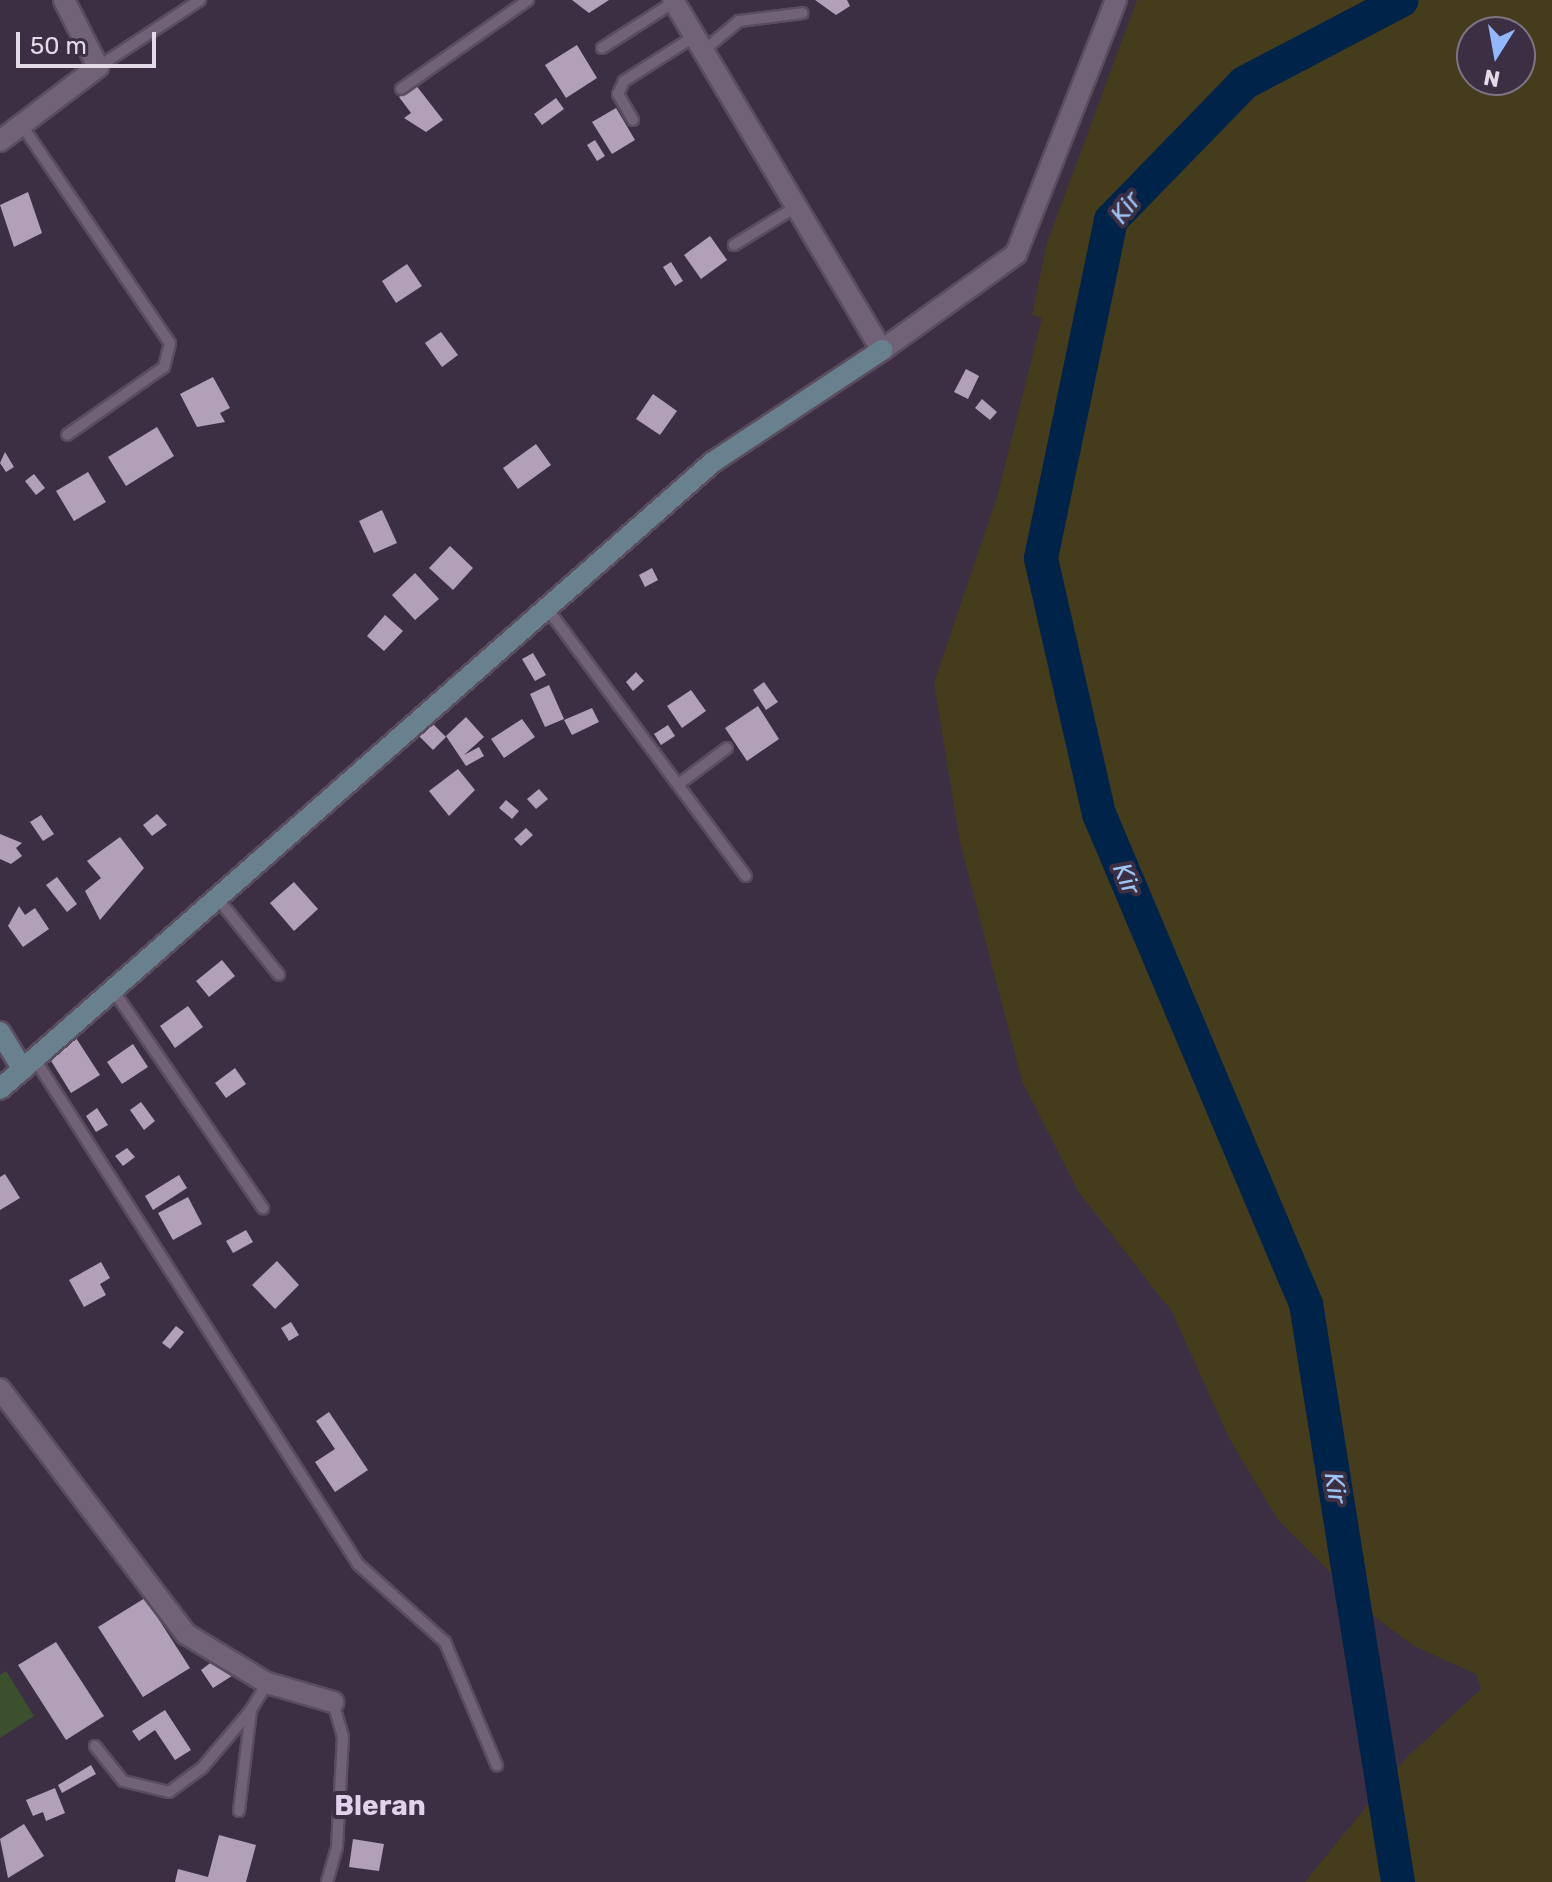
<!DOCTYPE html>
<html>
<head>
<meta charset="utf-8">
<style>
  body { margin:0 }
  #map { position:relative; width:1552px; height:1882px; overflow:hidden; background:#3d2f43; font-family:Rubik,sans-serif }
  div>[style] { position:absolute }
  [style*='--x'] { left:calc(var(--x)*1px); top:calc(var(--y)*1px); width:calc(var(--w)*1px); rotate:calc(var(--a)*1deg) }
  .green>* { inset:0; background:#3b512e }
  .sand>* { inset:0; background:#453c1c }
  .river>* { height:34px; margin:-17px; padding:0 17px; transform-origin:17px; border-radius:17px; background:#002349 }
  .building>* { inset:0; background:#b1a0b8 }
  .roads { filter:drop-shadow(2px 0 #594d5e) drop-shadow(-2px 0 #594d5e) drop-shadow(0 2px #594d5e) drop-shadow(0 -2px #594d5e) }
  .lane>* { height:10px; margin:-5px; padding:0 5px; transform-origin:5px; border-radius:5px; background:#716278 }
  .street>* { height:20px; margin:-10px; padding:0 10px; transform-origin:10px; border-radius:10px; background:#716278 }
  .secondary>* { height:20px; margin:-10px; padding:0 10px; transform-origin:10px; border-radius:10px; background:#69818f }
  span { translate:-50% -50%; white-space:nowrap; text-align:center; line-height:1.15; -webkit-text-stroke:8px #3d2f43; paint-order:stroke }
  .water-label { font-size:26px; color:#9dc5f4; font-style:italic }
  .quarter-label { font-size:28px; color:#e2d1ea; font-weight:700 }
  .north { position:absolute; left:1456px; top:16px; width:80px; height:80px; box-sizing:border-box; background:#3d2f43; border:2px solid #7f7385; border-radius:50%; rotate:191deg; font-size:22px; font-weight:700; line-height:32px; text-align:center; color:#e3dae7 }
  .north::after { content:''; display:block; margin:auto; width:28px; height:36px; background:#93b7fd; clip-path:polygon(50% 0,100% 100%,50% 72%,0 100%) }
  .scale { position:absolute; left:16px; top:32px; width:140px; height:36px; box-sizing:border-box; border:4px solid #e3dae7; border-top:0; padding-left:10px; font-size:24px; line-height:28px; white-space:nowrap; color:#e3dae7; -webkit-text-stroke:6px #3d2f43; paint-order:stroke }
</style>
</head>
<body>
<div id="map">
  <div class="green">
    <div style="clip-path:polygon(6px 1671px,34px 1716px,0 1738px,0 1675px)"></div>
  </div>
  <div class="sand">
    <div style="clip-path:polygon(evenodd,1137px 0,1552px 0,1552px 1882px,1305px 1882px,1405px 1759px,1481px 1689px,1476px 1674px,1414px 1646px,1375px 1617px,1278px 1520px,1229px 1438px,1172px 1312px,1078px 1191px,1022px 1081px,960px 842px,934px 683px,997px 497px,1042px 318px,1032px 315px,1047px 243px,1137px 0,1472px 32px,1520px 32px,1520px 80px,1472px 80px,1472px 32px)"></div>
  </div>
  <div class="river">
    <div style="--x:1398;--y:1882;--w:585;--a:-99.04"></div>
    <div style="--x:1306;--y:1304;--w:532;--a:-112.9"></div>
    <div style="--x:1099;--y:814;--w:262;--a:-102.8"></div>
    <div style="--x:1041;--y:558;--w:345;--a:-78.3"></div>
    <div style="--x:1111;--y:220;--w:191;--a:-45.8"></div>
    <div style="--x:1244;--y:83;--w:178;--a:-27.7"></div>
  </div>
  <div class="building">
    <div style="clip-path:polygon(572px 0,609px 0,589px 13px)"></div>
    <div style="clip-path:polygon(815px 0,847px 0,850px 6px,836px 15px)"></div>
    <div style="clip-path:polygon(577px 45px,597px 78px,566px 98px,545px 65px)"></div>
    <div style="clip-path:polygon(415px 84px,443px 120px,426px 132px,404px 118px,411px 113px,399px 97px)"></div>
    <div style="clip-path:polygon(556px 98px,564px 109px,542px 125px,534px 114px)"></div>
    <div style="clip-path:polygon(616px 108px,635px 140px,612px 154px,592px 122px)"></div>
    <div style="clip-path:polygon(595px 140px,605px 156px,597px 161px,587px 145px)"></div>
    <div style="clip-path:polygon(28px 192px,42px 233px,14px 247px,0 205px)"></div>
    <div style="clip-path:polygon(710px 236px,727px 260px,701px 279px,684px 255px)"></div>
    <div style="clip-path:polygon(671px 262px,683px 281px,675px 286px,663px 267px)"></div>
    <div style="clip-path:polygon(407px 264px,422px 286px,396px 303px,382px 281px)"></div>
    <div style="clip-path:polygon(441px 332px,458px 355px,442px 367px,425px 343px)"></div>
    <div style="clip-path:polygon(966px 369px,979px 376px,968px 399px,954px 392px)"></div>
    <div style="clip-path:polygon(213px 377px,230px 408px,220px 413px,225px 422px,197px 427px,180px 394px)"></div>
    <div style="clip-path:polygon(653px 394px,677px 411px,660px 435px,636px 419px)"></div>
    <div style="clip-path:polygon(982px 399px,997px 412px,990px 420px,975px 408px)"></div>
    <div style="clip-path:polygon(157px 427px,174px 456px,126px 486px,108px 457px)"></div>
    <div style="clip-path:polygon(536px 444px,551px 465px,518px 489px,503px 468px)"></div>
    <div style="clip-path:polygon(5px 452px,14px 467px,6px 472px,0 463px)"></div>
    <div style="clip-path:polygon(88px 472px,106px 502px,74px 521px,56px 491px)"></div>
    <div style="clip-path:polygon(34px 474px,45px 488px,36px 495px,25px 481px)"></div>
    <div style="clip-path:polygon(382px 510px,397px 543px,374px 553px,359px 521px)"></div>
    <div style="clip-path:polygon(450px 546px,473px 568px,453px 590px,429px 568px)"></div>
    <div style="clip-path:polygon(652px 568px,658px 580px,645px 587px,639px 575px)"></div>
    <div style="clip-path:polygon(415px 573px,439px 599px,415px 620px,392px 595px)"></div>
    <div style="clip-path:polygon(385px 615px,403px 631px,384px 651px,367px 636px)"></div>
    <div style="clip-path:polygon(533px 653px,546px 675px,535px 681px,522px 659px)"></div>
    <div style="clip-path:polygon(636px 672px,644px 681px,633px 691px,626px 682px)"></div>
    <div style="clip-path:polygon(764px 682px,778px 702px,766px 710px,753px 690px)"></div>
    <div style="clip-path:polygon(549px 685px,564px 719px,545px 727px,530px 694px)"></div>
    <div style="clip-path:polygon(691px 690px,706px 711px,682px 728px,667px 706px)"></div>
    <div style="clip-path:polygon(758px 706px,779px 739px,747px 761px,725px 728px)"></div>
    <div style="clip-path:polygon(592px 708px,599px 722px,572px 735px,564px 720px)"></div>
    <div style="clip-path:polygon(466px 717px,484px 737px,464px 755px,479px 747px,484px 756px,466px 766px,446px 736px)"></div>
    <div style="clip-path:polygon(522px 719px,535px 737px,504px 758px,491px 739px)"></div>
    <div style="clip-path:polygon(432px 723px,446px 737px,433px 750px,419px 736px)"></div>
    <div style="clip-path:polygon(668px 725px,675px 736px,661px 745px,654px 734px)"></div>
    <div style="clip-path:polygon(458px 769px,475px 790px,449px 816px,429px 791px)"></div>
    <div style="clip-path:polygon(539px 789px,548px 799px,536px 809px,527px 799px)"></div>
    <div style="clip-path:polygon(506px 800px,519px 811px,512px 819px,499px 808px)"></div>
    <div style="clip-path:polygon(157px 814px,167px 825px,152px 836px,143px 825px)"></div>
    <div style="clip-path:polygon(41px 815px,54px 834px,43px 841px,30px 822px)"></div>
    <div style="clip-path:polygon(526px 828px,533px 835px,521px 846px,514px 839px)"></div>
    <div style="clip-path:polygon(0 834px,22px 843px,16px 848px,22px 856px,11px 864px,0 859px)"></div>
    <div style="clip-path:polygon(120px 837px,144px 868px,100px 920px,85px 891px,101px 878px,87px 861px)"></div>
    <div style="clip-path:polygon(57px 877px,77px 904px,67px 912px,46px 885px)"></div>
    <div style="clip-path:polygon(294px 882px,318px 909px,294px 931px,270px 903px)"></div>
    <div style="clip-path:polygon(19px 906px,25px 915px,35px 908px,49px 929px,23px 947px,8px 926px)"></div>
    <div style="clip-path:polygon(222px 960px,235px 976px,209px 997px,196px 981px)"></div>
    <div style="clip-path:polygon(188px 1006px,203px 1027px,175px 1048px,160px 1026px)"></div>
    <div style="clip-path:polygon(76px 1038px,100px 1075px,71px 1093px,48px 1056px)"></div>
    <div style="clip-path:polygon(133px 1044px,148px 1067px,122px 1084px,107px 1062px)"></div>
    <div style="clip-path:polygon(235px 1068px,246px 1084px,226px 1098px,215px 1083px)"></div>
    <div style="clip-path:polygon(141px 1102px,155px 1121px,144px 1130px,130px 1110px)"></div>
    <div style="clip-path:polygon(97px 1108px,108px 1125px,96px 1132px,86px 1116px)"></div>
    <div style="clip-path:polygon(127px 1148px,135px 1157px,123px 1166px,115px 1156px)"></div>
    <div style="clip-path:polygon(5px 1174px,20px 1198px,0 1210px,0 1177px)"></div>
    <div style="clip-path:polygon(179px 1175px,187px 1188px,153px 1210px,145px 1196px)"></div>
    <div style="clip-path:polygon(188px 1197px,202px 1224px,173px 1240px,158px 1213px)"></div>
    <div style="clip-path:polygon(246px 1230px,253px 1242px,233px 1253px,226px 1241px)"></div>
    <div style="clip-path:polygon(277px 1261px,299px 1285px,275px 1309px,252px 1285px)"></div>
    <div style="clip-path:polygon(101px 1262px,110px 1278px,100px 1284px,106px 1295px,84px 1307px,69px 1280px)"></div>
    <div style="clip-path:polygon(291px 1322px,299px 1335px,289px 1341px,281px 1328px)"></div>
    <div style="clip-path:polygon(176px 1326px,184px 1332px,170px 1349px,162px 1343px)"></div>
    <div style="clip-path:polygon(329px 1412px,368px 1470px,335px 1492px,315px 1462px,335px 1449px,316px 1421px)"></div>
    <div style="clip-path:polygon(145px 1598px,190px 1668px,143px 1697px,98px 1627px)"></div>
    <div style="clip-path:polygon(56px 1642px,104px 1716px,66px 1740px,18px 1665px)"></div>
    <div style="clip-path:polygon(213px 1661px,235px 1674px,213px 1688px,201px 1670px)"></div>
    <div style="clip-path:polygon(165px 1710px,191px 1750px,175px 1760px,155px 1730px,139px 1741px,132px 1731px)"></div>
    <div style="clip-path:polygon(91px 1765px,96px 1774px,62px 1793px,58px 1785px)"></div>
    <div style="clip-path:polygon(55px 1788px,65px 1813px,46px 1821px,43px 1812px,33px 1816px,26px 1800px)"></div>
    <div style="clip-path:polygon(24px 1824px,44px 1856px,8px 1878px,0 1839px)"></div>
    <div style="clip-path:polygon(219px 1835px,256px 1845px,246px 1882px,175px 1882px,178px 1869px,208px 1877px)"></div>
    <div style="clip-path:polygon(353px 1839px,384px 1844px,379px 1871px,349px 1867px)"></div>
  </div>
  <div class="roads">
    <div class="lane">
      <div style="--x:602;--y:48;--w:85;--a:-32.6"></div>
      <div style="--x:703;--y:51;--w:47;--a:-39.8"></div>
      <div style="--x:739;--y:21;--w:64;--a:-7.1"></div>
      <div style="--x:98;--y:67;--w:122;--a:-33.3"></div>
      <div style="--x:401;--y:89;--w:155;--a:-35"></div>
      <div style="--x:633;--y:120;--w:30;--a:-120"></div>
      <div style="--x:618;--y:94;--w:14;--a:-65"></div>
      <div style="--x:624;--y:81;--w:84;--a:-32.4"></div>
      <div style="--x:23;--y:127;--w:261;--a:55.8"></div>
      <div style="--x:170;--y:343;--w:25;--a:104"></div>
      <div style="--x:164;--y:367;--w:118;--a:145"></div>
      <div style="--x:734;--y:245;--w:70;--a:-31.7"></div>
      <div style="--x:546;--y:607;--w:335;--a:53.4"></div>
      <div style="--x:679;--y:784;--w:60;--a:-36.9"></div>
      <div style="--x:218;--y:899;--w:97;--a:51.2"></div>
      <div style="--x:113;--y:990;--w:265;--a:55.5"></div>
      <div style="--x:36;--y:1061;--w:597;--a:57.37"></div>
      <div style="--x:358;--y:1564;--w:117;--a:41.9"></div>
      <div style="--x:445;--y:1642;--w:134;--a:67.2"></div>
      <div style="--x:95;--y:1746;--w:45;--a:51.3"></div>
      <div style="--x:123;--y:1781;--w:47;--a:13.4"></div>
      <div style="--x:169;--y:1792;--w:41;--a:-36"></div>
      <div style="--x:202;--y:1768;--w:76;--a:-49.8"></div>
      <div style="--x:239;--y:1811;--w:102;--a:-83.2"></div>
      <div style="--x:251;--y:1710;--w:31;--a:-59"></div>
      <div style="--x:327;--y:1882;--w:36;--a:-74"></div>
      <div style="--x:337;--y:1847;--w:110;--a:-86.9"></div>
      <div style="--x:343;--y:1737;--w:36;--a:-106"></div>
    </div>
    <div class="street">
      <div style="--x:673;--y:0;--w:408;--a:59.2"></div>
      <div style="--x:882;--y:350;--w:165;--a:-35.6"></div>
      <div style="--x:1016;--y:254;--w:273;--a:-68.5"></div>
      <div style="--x:0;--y:141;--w:123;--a:-37.1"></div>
      <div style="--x:98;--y:67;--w:75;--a:-116.9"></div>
      <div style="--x:0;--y:1389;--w:308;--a:52.8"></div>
      <div style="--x:186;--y:1634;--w:95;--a:31.2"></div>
      <div style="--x:267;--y:1683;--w:69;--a:16.1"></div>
    </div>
    <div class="secondary">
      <div style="--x:0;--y:1032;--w:44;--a:58.8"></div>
      <div style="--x:0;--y:1089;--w:949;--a:-41.33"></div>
      <div style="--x:713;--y:462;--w:203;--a:-33.5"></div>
    </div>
  </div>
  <div class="water-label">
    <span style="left:1126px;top:208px;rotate:-52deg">Kir</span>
    <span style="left:1126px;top:879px;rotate:67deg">Kir</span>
    <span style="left:1335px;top:1488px;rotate:81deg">Kir</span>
  </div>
  <div class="quarter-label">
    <span style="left:380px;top:1806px">Bleran</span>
  </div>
  <div class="north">N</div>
  <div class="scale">50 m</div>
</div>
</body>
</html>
